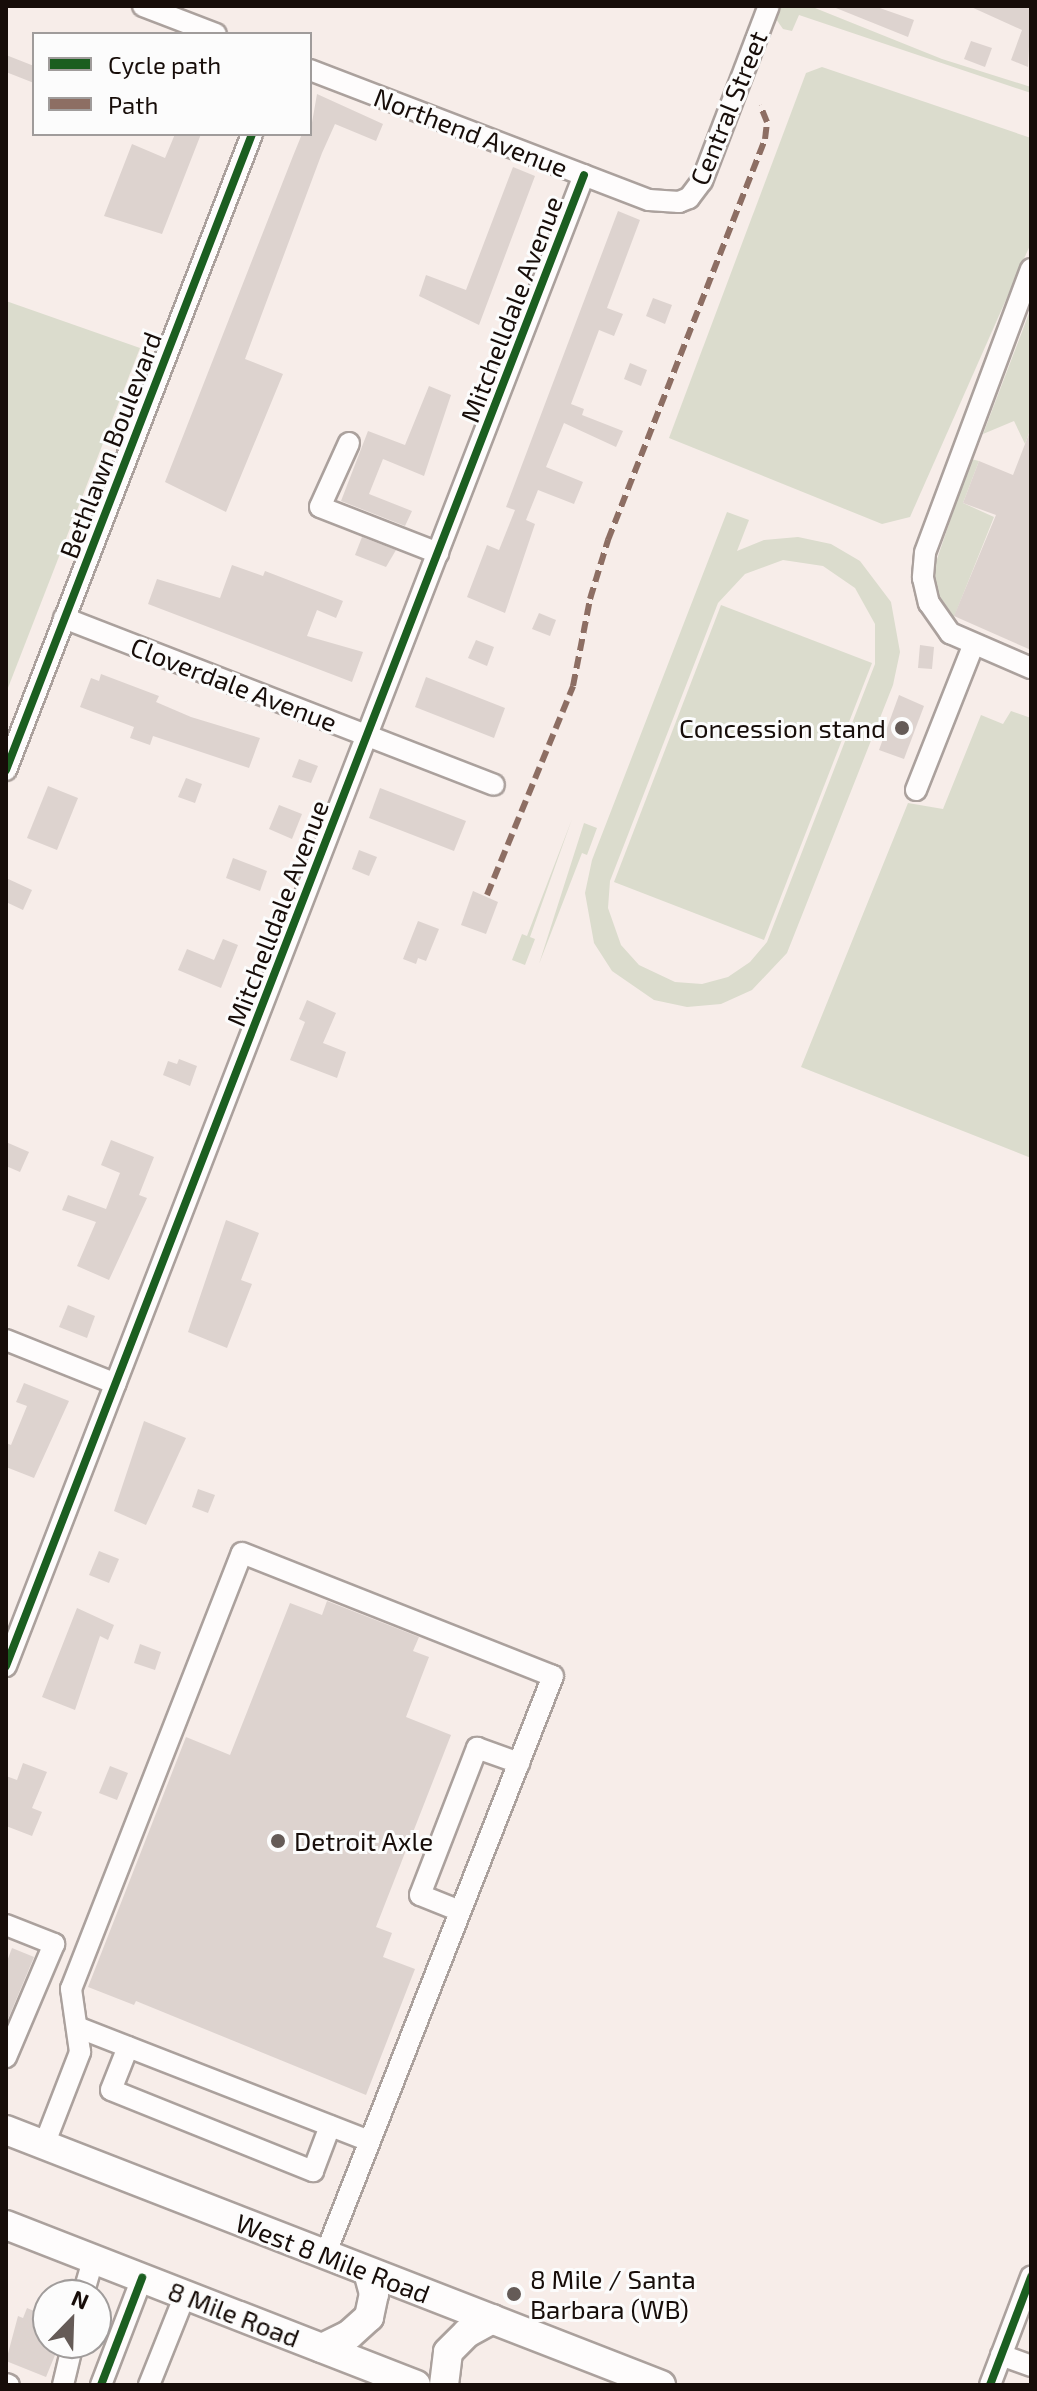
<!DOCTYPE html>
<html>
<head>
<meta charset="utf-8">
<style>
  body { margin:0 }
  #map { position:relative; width:1037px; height:2391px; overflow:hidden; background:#f7ede9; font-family:"Exo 2",sans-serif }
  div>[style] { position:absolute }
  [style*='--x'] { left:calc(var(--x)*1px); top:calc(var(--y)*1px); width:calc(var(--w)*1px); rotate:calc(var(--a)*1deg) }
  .green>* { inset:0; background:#dbdccd }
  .building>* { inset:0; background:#ddd3cf }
  .roads { filter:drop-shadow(2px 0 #aba19d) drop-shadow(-2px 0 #aba19d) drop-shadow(0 2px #aba19d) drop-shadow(0 -2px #aba19d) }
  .minor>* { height:20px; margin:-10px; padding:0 10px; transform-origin:10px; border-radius:10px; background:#fefcfc }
  .highway>* { height:28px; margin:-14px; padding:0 14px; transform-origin:14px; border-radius:14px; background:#fefcfc }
  .quiet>* { height:6px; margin-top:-3px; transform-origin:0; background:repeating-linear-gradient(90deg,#8d6e63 0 12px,transparent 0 18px) }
  .cycleway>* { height:8px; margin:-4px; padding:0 4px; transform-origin:4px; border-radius:4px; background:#1b5e20 }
  .dots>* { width:22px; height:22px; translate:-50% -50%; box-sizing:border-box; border:4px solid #fcfcfc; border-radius:50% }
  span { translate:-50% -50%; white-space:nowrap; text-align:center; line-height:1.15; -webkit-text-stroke:6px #fcfcfc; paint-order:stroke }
  .street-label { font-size:26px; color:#170d09 }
  .poi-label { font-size:26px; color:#170d09 }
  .right { translate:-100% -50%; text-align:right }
  .left { translate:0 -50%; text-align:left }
  .frame { position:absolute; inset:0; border:8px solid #170d09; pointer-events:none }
  .legend { position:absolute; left:32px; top:32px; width:280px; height:104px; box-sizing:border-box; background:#fcfcfc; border:2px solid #a09c9b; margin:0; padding:10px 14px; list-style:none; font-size:24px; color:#170d09 }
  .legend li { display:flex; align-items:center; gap:16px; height:40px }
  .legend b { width:40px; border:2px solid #a09c9b }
  .north { position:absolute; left:32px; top:2279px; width:80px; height:80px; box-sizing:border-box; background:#fcfcfc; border:2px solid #a09c9b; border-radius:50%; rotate:23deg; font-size:22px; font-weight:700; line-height:32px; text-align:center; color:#170d09 }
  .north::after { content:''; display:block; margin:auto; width:28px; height:36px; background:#655b57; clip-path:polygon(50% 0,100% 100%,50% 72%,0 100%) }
</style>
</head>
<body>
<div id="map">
  <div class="green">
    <div style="clip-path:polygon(780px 6px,810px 6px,942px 59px,1031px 87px,1031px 93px,799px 15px,792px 31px,783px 29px,776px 19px)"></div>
    <div style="clip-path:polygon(822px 67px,1031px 138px,1031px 243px,910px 517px,882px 524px,669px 438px,806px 73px)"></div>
    <div style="clip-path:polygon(6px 301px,140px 348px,6px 693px)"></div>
    <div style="clip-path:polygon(1031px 308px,1031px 428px,1025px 444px,1014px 421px,983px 434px)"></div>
    <div style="clip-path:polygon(971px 459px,979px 461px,963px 503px,994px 517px,954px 617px,936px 591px,934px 568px)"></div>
    <div style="clip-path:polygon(evenodd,727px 512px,749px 520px,737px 551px,764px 540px,798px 537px,831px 544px,860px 561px,891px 602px,900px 652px,893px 685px,787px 953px,752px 990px,721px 1004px,687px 1007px,654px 1000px,612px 971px,594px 943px,585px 893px,592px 860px,727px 512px,783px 560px,823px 566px,855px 588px,875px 624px,875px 664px,767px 942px,750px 962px,728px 977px,702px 984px,675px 982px,639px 965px,621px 945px,608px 908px,610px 881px,718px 603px,745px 574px,783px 560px)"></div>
    <div style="clip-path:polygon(721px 605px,872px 663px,764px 940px,614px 882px)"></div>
    <div style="clip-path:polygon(1011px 711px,1031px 718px,1031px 1158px,801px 1067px,908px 803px,943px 809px,981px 715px,1003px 724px)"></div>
    <div style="clip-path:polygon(572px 819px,530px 937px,535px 939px,525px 965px,512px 960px,522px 934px,527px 936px)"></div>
    <div style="clip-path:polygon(584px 823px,597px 828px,587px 855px,582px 853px,539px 964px)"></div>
  </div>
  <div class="building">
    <div style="clip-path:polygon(831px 6px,874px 6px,914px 20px,908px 37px)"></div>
    <div style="clip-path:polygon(969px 6px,1031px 6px,1028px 67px,1011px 60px,1022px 30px)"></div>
    <div style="clip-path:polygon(971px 41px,992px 48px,985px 67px,964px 59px)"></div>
    <div style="clip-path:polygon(6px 55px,34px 66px,34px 83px,6px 72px)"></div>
    <div style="clip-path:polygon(317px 94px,383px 124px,376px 141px,335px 124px,322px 153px,245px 359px,283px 374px,226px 512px,165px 482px,293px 156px,302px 134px,310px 134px)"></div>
    <div style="clip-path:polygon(175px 134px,201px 134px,162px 234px,104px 216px,132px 144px,165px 158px)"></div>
    <div style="clip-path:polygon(513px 167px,535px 176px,479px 325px,419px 296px,426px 275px,466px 290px)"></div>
    <div style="clip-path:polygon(618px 211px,640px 220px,607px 308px,623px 314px,614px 336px,599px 330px,571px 404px,584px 409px,582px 415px,623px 431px,616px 447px,564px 423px,546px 467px,583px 482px,574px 504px,538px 490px,526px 520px,535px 524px,505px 613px,467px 597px,487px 545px,499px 550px,515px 510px,506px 507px)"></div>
    <div style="clip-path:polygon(653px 298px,672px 305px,665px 324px,646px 316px)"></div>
    <div style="clip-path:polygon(630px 363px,647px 370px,641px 386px,624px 379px)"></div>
    <div style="clip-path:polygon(429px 386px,451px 395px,424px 476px,383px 459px,369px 494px,412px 511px,405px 526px,341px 501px,368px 431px,405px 445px)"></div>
    <div style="clip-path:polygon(1030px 431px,1031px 431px,1031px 650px,954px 616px,996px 515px,963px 503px,979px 461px,1013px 475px)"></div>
    <div style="clip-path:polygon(362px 537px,396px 550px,386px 567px,355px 555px)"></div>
    <div style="clip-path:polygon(232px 565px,263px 576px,265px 571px,343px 601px,336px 618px,317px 610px,307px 636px,363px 652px,352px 682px,148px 604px,157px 579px,220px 598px)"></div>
    <div style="clip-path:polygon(539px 613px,556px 620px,550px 636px,532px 629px)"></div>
    <div style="clip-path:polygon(476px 640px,494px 647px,487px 666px,468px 658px)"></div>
    <div style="clip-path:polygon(920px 645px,934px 647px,932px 669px,918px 668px)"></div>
    <div style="clip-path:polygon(101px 674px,159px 696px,156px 702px,191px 717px,260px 738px,249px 768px,153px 736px,150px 745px,130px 738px,134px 727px,80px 707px,91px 678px,99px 681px)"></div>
    <div style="clip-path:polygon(426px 677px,505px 708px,494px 738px,415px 707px)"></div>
    <div style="clip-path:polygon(899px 695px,924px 706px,904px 759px,879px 750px)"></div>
    <div style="clip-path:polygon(299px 759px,318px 766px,311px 783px,292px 777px)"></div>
    <div style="clip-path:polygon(186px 778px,202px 784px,195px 803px,178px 797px)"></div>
    <div style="clip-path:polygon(48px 786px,78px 798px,57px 850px,27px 838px)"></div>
    <div style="clip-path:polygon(380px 788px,466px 821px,454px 851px,369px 818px)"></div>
    <div style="clip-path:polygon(279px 805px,302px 814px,292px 839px,269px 829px)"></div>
    <div style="clip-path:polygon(359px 850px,377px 857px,369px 876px,352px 869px)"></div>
    <div style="clip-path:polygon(233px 858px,267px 871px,260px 891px,226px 878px)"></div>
    <div style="clip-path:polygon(6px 878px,32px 890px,23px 910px,6px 902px)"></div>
    <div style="clip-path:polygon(473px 891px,498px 902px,486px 934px,461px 925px)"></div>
    <div style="clip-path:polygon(418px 921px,439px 929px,426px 961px,418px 958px,416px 964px,403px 959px)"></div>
    <div style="clip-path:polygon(223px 939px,238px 945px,221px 988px,178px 970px,187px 949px,214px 960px)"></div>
    <div style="clip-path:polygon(307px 1000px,336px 1013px,323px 1043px,346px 1052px,337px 1078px,290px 1060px,305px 1022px,299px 1019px)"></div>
    <div style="clip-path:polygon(179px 1059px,197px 1066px,190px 1086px,163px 1075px,168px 1061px,177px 1064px)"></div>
    <div style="clip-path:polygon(111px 1140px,154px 1157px,139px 1195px,147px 1198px,109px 1280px,77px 1266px,96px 1222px,62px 1210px,68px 1195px,106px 1209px,120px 1173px,101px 1165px)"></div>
    <div style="clip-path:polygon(6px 1142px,29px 1152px,20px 1172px,6px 1166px)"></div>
    <div style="clip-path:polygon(226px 1220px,259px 1233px,241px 1280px,252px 1284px,227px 1348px,188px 1332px)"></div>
    <div style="clip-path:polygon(68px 1305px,95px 1316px,87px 1338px,59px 1327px)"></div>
    <div style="clip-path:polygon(24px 1383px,69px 1401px,34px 1478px,6px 1467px,6px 1443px,11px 1445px,27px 1406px,16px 1402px)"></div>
    <div style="clip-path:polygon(144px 1421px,186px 1438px,146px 1525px,114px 1511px)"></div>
    <div style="clip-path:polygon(198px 1489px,215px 1495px,208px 1513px,192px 1507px)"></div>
    <div style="clip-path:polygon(99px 1551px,119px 1559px,109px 1583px,89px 1575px)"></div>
    <div style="clip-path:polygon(327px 1601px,419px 1637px,413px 1651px,429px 1657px,406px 1717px,451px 1735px,376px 1927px,392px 1933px,383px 1957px,415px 1969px,366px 2095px,136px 2001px,134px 2005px,88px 1987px,186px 1737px,230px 1755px,290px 1603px,322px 1615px)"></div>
    <div style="clip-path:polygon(77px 1608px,114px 1625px,108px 1640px,100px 1636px,75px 1710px,42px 1697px)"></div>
    <div style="clip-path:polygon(140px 1644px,161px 1652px,155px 1670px,134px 1663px)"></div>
    <div style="clip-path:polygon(23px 1763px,47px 1772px,32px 1808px,42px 1812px,32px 1836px,6px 1826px,6px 1776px,17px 1780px)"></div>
    <div style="clip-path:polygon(110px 1766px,128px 1773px,117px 1800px,99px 1793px)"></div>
    <div style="clip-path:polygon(12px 1948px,34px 1957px,6px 2024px,6px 1964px)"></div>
    <div style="clip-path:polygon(27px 2308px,48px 2317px,48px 2343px,60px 2343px,46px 2377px,6px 2361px,18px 2316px,23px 2318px)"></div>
  </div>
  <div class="roads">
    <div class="minor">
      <div style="--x:143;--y:6;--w:78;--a:21"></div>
      <div style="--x:310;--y:70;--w:363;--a:21"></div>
      <div style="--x:649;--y:200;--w:30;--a:4"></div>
      <div style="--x:679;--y:202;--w:11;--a:-22"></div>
      <div style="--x:689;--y:198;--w:21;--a:-53"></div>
      <div style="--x:702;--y:181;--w:187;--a:-69.1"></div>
      <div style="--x:1031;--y:269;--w:303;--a:110.5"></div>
      <div style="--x:925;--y:553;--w:25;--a:95"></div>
      <div style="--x:923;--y:578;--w:26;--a:77"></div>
      <div style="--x:929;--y:603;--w:37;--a:55"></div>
      <div style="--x:950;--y:633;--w:88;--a:23.4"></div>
      <div style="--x:349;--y:443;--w:70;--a:114.4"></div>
      <div style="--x:320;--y:507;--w:127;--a:21.3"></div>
      <div style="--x:64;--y:618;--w:461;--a:21.2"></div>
      <div style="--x:6;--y:770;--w:682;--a:-68.85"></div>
      <div style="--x:916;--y:790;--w:155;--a:-68.4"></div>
      <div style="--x:6;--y:1340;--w:118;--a:21.8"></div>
      <div style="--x:6;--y:1666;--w:1599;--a:-68.81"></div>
      <div style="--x:460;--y:1911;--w:43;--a:-158.2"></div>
      <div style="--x:420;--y:1895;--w:158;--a:-68.8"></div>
      <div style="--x:477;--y:1748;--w:45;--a:19.7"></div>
      <div style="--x:6;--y:1925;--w:52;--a:21.6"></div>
      <div style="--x:54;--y:1944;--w:123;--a:113"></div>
      <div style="--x:77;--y:2027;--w:313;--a:21.3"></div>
      <div style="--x:128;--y:2047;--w:46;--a:111.6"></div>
      <div style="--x:111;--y:2090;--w:218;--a:21.9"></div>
      <div style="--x:313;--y:2171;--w:48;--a:-69.3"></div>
      <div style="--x:44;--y:2145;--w:100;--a:-68.8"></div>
      <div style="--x:80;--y:2052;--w:64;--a:-98.1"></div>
      <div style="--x:71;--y:1989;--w:468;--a:-68.6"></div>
      <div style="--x:242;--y:1553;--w:334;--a:21.6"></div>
      <div style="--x:553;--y:1676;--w:622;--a:111.49"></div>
      <div style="--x:83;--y:2295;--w:37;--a:-74"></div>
      <div style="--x:1001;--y:2355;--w:32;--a:20"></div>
      <div style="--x:6;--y:2384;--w:3;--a:18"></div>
      <div style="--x:63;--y:2385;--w:43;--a:-76.6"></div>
      <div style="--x:101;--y:2385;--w:115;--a:-69"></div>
      <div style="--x:149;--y:2385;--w:97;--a:-68.2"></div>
      <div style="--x:990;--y:2385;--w:116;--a:-69.2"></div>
    </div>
    <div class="highway">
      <div style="--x:6;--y:2130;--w:703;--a:21.27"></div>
      <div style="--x:6;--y:2225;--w:440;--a:21.3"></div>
      <div style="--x:322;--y:2348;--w:30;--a:-26"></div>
      <div style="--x:349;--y:2335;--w:27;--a:-42"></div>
      <div style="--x:369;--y:2317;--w:24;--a:-78"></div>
      <div style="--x:374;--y:2294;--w:23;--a:-105"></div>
      <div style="--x:444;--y:2385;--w:33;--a:-83"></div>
      <div style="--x:448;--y:2352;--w:27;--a:-45"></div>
      <div style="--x:467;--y:2333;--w:29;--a:-29"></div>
    </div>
  </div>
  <div class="quiet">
    <div style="--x:487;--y:895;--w:226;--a:-67.6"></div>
    <div style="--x:573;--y:686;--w:89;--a:-78.9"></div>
    <div style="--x:590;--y:599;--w:62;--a:-73"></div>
    <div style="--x:608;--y:540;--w:431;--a:-68.6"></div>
    <div style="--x:765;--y:139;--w:17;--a:-83"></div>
    <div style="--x:767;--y:122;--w:18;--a:-112"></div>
  </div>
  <div class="cycleway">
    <div style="--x:6;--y:770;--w:682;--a:-68.85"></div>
    <div style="--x:6;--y:1666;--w:1599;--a:-68.81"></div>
    <div style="--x:101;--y:2385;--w:115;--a:-69"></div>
    <div style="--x:990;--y:2385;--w:116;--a:-69.2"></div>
  </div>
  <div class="dots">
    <div style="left:902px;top:728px;background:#655b57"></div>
    <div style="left:278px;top:1841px;background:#655b57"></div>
    <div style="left:514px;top:2294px;background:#655b57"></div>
  </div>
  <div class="street-label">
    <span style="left:728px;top:108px;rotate:-68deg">Central Street</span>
    <span style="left:471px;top:132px;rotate:21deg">Northend Avenue</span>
    <span style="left:511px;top:309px;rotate:-69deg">Mitchelldale Avenue</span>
    <span style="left:110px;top:445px;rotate:-69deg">Bethlawn Boulevard</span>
    <span style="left:234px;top:684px;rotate:21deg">Cloverdale Avenue</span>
    <span style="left:277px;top:913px;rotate:-69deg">Mitchelldale Avenue</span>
    <span style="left:333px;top:2258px;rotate:21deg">West 8 Mile Road</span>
    <span style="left:234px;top:2314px;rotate:21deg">8 Mile Road</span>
  </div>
  <div class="poi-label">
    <span class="right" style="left:886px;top:728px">Concession stand</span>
    <span class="left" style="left:294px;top:1841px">Detroit Axle</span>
    <span class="left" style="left:530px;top:2294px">8 Mile / Santa<br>Barbara (WB)</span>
  </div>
  <div class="frame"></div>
  <ul class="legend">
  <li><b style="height:10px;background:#1b5e20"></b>Cycle path</li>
  <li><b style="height:10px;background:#8d6e63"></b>Path</li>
  </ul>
  <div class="north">N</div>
</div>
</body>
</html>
